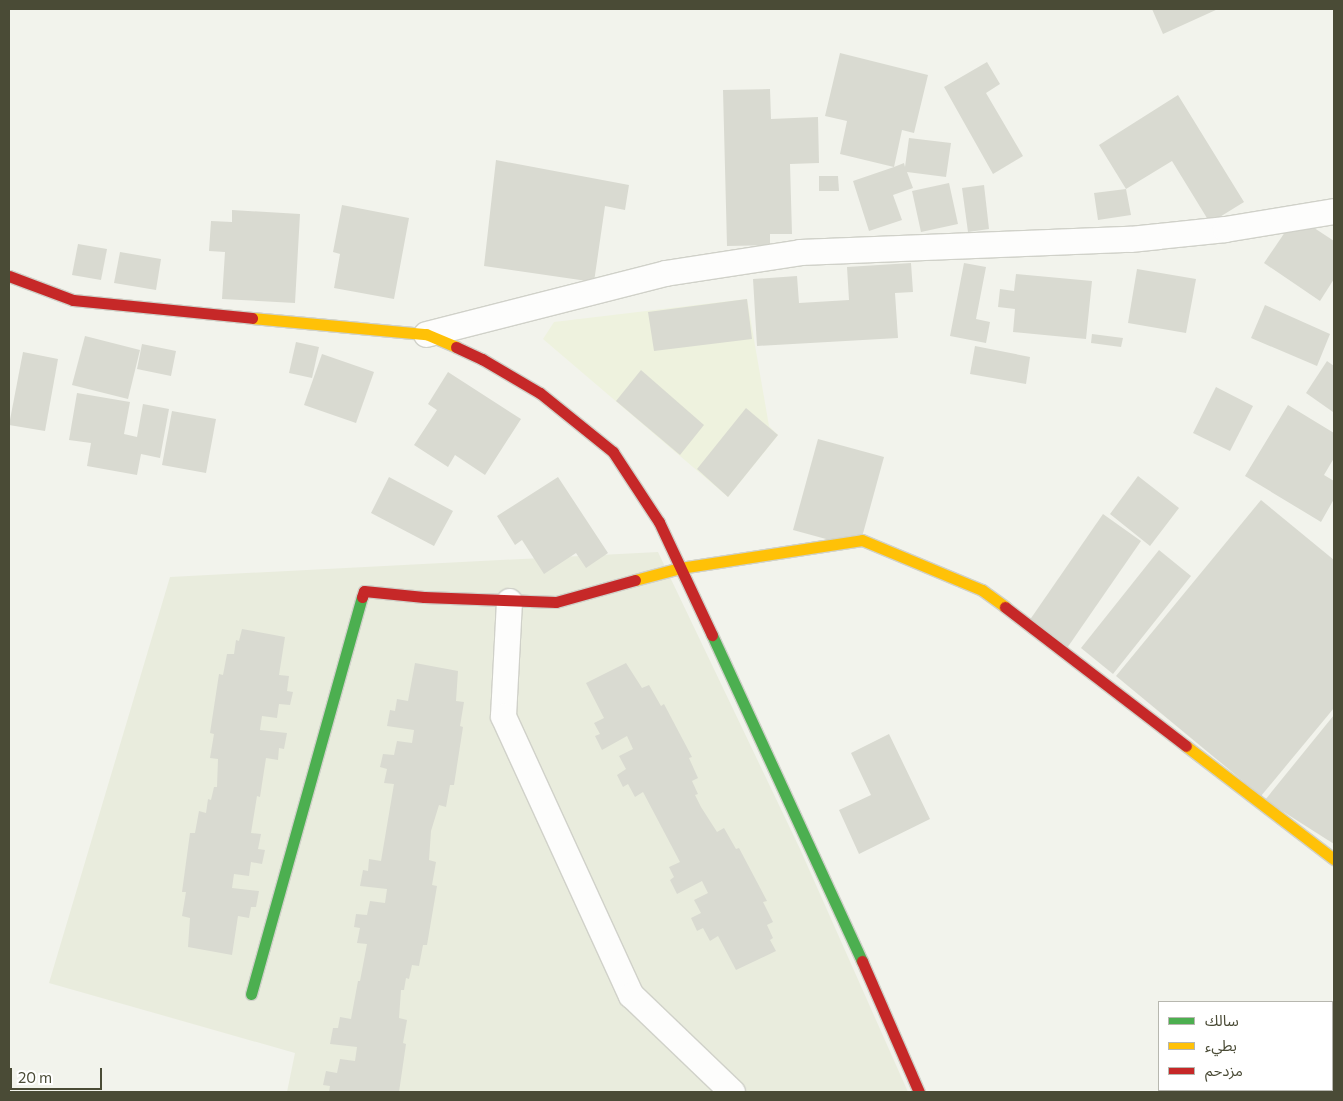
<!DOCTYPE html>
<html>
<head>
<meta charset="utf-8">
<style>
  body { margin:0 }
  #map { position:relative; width:1343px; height:1101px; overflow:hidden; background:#f2f3ec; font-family:Commissioner,"Noto Sans Arabic",sans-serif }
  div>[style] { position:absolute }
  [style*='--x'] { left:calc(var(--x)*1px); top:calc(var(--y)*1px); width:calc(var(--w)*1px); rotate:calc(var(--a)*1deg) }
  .residential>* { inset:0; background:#e9ecdd }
  .education>* { inset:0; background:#eef2de }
  .building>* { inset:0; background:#d9dad1 }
  .roads { filter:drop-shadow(1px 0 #d0d1c9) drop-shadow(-1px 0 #d0d1c9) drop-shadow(0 1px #d0d1c9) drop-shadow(0 -1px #d0d1c9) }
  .street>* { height:25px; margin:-12.5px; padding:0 12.5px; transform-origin:12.5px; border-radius:12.5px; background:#fdfdfc }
  .fast>* { height:11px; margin:-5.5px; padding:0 5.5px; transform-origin:5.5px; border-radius:5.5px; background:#4caf50 }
  .slow>* { height:11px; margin:-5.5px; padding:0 5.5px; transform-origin:5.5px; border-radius:5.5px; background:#ffc107 }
  .jam>* { height:11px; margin:-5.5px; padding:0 5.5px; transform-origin:5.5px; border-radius:5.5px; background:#c62828 }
  span { translate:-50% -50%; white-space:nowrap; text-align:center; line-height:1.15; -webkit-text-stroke:4.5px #fff; paint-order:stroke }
  .frame { position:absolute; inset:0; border:10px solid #4a4b36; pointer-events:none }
  .legend { position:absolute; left:1158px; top:1001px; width:175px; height:90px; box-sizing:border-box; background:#fff; border:1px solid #b7b7af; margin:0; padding:6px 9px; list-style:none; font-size:15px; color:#4a4b36 }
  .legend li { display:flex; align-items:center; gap:10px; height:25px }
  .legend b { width:25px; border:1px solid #b7b7af }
  .scale { position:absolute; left:10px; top:1068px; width:92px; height:22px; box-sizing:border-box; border:2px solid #4a4b36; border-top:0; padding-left:6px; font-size:15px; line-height:18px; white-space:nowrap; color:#4a4b36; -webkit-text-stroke:4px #fff; paint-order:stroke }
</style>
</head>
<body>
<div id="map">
  <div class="residential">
    <div style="clip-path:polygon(658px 552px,800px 849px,908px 1092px,287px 1092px,295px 1053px,49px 983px,170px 577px)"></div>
  </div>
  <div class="education">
    <div style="clip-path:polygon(747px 299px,769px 426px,778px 435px,728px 497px,543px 339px,554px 322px)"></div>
  </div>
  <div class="building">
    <div style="clip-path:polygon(1152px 9px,1218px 9px,1163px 34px)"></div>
    <div style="clip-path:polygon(840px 53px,928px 75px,914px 133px,902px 130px,894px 167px,904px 163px,905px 167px,909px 138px,951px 143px,946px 177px,907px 172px,913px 188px,893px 195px,902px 220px,869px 231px,853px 181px,894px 167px,840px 154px,847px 121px,825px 116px)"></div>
    <div style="clip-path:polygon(987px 62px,1000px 84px,986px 93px,1023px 156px,993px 174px,944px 87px)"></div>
    <div style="clip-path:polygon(770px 89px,771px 119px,818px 117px,819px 163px,790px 164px,792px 234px,770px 234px,770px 245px,727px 246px,723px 90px)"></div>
    <div style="clip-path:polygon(1178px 95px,1244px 202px,1210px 223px,1172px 161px,1126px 189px,1131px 215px,1098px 220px,1094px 193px,1126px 189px,1099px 145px)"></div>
    <div style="clip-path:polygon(496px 160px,629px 185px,625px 210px,605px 206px,594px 282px,484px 266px)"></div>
    <div style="clip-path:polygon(819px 176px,838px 176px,839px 191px,819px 191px)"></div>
    <div style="clip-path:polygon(949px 183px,958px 224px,921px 232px,912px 191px)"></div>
    <div style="clip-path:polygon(984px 185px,989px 229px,968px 232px,962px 188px)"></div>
    <div style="clip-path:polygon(342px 205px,409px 218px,394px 299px,334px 288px,340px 254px,333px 252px)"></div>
    <div style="clip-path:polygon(232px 210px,300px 214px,295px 303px,222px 299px,225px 252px,209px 251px,211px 221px,232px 222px)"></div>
    <div style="clip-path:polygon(1296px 216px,1334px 241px,1334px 279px,1320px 301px,1264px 263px)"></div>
    <div style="clip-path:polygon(78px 244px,107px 249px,101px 280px,72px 275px)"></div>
    <div style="clip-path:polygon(120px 252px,161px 259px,156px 290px,114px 283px)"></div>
    <div style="clip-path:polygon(911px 263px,913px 292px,895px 293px,898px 338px,757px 346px,753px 279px,797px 276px,799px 303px,849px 300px,847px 267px)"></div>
    <div style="clip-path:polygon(964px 263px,986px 267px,976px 319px,990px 322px,986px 343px,950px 336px)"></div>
    <div style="clip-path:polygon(1137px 269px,1196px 279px,1186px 333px,1128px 323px)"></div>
    <div style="clip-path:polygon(1016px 274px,1092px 281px,1086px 339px,1013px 332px,1015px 309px,998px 307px,1000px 289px,1014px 291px)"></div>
    <div style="clip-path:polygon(747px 299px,752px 339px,654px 351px,648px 312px)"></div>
    <div style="clip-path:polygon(1265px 305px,1330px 334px,1317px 366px,1251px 338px)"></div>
    <div style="clip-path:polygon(1092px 334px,1123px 338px,1121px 347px,1091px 343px)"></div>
    <div style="clip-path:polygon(85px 336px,140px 350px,128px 399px,72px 385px)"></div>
    <div style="clip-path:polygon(296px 342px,319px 347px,312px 378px,289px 373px)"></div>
    <div style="clip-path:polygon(142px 344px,176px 351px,171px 376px,137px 369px)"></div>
    <div style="clip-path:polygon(975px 346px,1030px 357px,1026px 384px,970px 374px)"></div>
    <div style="clip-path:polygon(23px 352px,58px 359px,45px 431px,9px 425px)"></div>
    <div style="clip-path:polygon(322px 354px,374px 372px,356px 423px,304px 405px)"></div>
    <div style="clip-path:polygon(1327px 361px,1334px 366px,1333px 412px,1306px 393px)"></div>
    <div style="clip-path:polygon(641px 370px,704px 425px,680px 455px,616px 401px)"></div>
    <div style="clip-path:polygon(448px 372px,521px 419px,485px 475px,455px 455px,448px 467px,414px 445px,437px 410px,428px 404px)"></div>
    <div style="clip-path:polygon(1216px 387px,1253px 406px,1230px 451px,1193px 433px)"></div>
    <div style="clip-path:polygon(77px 393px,130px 402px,124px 434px,137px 437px,143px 404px,169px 409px,160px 458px,141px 454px,137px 475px,87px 466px,91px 443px,69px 440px)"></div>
    <div style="clip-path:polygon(1288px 405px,1334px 433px,1334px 458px,1324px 475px,1334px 481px,1334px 499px,1321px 522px,1245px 476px)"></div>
    <div style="clip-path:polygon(746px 408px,778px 435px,728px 497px,697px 469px)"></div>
    <div style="clip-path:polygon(172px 411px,216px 419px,206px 473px,162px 465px)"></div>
    <div style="clip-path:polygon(818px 439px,884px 457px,859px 548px,793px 530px)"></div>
    <div style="clip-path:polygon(1138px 476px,1179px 508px,1150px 546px,1110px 514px)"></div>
    <div style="clip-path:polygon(389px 477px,453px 511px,434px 546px,371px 513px)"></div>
    <div style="clip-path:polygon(558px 477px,608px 553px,586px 568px,576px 553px,544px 574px,522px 540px,515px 545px,497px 516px)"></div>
    <div style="clip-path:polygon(1261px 500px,1334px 560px,1334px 708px,1261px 796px,1116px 676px)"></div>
    <div style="clip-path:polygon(1103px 514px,1141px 541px,1065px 651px,1027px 624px)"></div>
    <div style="clip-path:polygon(1159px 550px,1191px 576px,1113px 674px,1081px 648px)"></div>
    <div style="clip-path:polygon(242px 629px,285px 637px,279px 675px,289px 676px,287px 691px,293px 692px,290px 705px,279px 704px,277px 718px,262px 716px,260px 730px,287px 733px,284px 749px,279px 748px,278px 760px,266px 758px,260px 797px,257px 796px,251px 833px,261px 834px,258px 849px,265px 850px,262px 864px,251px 862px,249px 876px,234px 874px,232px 888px,259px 891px,256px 907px,251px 907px,249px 918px,238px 916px,232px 955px,188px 947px,190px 918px,182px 916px,186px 892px,182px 892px,190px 833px,195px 833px,199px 811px,206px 813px,208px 799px,211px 800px,214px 787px,217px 787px,218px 759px,210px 758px,214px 734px,210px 733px,219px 674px,223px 675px,227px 654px,234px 654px,236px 640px,239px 641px)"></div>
    <div style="clip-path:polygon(415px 663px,458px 671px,456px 701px,464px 702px,460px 726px,463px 727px,454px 785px,450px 785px,446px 807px,439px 805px,431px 831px,429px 860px,436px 862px,432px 885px,437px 886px,427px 945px,423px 945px,419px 966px,412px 965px,409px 979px,406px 978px,404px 990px,401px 990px,399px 1018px,407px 1020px,403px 1043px,406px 1044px,399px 1092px,329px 1092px,330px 1086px,323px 1085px,326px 1071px,337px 1073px,340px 1059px,355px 1061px,357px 1047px,330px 1044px,333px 1028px,338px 1028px,340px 1017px,351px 1019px,358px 981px,360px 981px,367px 944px,357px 943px,360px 928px,354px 927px,356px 914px,367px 915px,370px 901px,385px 903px,387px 889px,360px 886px,363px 870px,368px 871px,369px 859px,381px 861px,394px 784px,384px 783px,387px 769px,380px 767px,383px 754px,394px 755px,397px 741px,412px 743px,414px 730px,387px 726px,390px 710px,395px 711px,397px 699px,408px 701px)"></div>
    <div style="clip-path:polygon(626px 663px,642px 688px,649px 685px,661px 706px,664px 704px,692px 757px,689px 758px,698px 778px,692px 781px,698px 794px,695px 795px,701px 807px,717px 832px,724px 828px,736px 849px,739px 848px,767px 901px,763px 902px,773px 922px,767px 925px,773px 938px,770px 940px,776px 951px,736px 970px,718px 936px,710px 941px,703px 928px,697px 931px,691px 918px,701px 913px,694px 900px,708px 893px,702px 881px,677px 894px,670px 880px,674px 877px,669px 867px,680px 862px,643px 792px,635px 797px,628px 784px,623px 787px,617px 775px,626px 769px,619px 756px,633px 749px,627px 736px,602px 750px,595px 736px,600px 734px,594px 723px,604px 718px,586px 683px)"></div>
    <div style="clip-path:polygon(1334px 715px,1334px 844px,1265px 800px)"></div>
    <div style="clip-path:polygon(889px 734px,930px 819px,859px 854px,839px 810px,871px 795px,851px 753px)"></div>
  </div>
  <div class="roads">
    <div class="street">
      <div style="--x:426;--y:334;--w:247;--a:-14.3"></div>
      <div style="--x:665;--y:273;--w:137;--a:-8.8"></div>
      <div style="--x:800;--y:252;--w:330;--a:-2.3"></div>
      <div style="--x:1130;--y:239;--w:96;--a:-6"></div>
      <div style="--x:1225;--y:229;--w:110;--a:-9.4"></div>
      <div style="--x:509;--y:601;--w:115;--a:93"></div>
      <div style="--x:503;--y:716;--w:307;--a:65.4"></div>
      <div style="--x:631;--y:995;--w:140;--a:43.8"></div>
    </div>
    <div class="fast">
      <div style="--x:712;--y:635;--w:359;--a:65.3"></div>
      <div style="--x:251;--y:994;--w:412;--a:-74.4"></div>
    </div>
    <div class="slow">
      <div style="--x:252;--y:318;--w:175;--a:5.3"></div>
      <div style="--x:426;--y:334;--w:33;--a:23"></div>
      <div style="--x:635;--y:580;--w:47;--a:-14.9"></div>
      <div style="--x:680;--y:568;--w:184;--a:-8.7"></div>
      <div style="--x:862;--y:540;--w:130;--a:22.6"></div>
      <div style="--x:982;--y:590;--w:29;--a:36"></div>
      <div style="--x:1186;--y:746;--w:186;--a:37.4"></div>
    </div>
    <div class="jam">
      <div style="--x:9;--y:276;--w:68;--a:20.6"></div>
      <div style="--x:73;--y:300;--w:180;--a:5.7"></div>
      <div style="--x:456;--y:347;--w:29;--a:25"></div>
      <div style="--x:482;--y:359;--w:67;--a:30.4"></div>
      <div style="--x:540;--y:393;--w:94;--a:38.9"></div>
      <div style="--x:613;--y:452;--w:84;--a:56.7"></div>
      <div style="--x:659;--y:522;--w:125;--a:64.9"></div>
      <div style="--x:362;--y:597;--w:6;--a:-72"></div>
      <div style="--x:364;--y:591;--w:60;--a:5.7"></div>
      <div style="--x:424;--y:597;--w:132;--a:2.2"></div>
      <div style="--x:556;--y:602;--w:82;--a:-15.6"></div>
      <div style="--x:1005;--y:607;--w:228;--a:37.5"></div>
      <div style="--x:862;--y:961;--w:143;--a:66.5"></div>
    </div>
  </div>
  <div class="frame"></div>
  <ul class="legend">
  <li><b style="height:6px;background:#4caf50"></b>سالك</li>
  <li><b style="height:6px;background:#ffc107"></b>بطيء</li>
  <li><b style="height:6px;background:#c62828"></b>مزدحم</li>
  </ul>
  <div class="scale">20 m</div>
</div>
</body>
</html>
